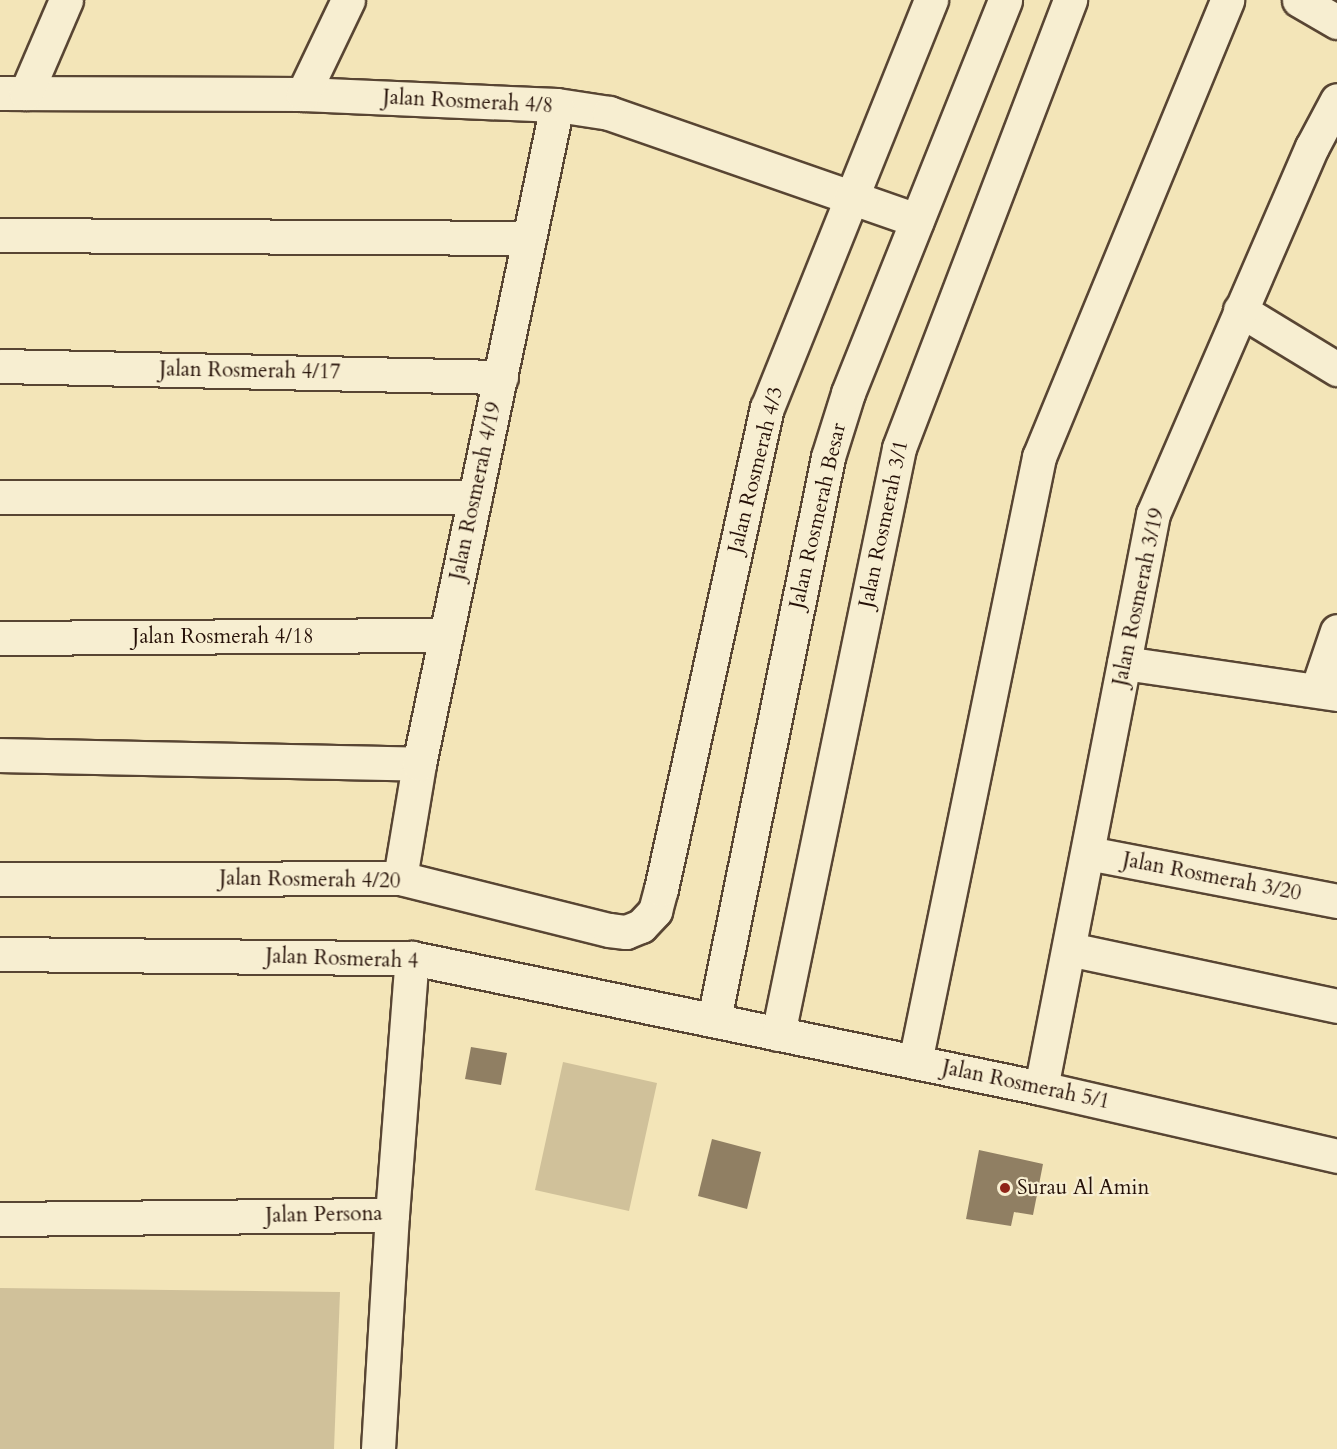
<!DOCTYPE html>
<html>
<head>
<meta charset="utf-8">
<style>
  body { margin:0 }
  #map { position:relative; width:1337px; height:1449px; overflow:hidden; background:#f3e5b8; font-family:Cardo,serif }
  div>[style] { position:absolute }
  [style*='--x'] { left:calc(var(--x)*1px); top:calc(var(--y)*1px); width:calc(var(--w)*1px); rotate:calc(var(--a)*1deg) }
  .green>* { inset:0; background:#d0c19a }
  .building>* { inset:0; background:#907f63 }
  .roads { filter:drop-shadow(2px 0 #584533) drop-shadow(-2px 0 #584533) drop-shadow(0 2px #584533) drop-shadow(0 -2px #584533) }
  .minor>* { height:33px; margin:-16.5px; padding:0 16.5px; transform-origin:16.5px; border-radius:16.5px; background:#f7eed1 }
  .dots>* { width:16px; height:16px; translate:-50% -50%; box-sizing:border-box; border:3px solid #f7eed1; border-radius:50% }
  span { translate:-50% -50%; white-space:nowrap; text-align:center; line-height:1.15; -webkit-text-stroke:4.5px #f7eed1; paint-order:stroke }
  .street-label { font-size:21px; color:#251007 }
  .poi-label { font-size:21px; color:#251007 }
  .left { translate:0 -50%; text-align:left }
</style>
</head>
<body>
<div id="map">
  <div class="green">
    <div style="clip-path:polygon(563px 1062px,657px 1083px,629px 1211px,535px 1190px)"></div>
    <div style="clip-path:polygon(0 1288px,340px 1292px,334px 1449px,0 1449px)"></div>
  </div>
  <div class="building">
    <div style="clip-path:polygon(471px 1047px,507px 1053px,501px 1085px,465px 1079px)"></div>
    <div style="clip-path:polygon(712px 1139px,761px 1152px,747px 1209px,698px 1196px)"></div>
    <div style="clip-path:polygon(979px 1150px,1043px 1164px,1033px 1215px,1014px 1212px,1011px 1226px,966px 1219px)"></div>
  </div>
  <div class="roads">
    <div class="minor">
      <div style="--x:1299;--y:0;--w:44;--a:30.1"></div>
      <div style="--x:0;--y:93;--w:303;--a:0.2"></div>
      <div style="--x:303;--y:94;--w:254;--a:2.5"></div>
      <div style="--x:557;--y:105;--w:53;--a:8.7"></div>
      <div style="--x:609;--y:113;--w:326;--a:19.2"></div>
      <div style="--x:26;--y:93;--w:101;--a:-66.7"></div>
      <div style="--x:303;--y:94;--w:104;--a:-64.4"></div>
      <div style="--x:0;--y:235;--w:529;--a:0.32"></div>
      <div style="--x:1240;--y:310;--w:114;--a:31.3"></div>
      <div style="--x:0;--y:366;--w:501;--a:1.26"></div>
      <div style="--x:0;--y:497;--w:475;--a:0"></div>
      <div style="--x:0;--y:638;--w:446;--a:-0.4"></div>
      <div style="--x:1124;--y:663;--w:215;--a:8.3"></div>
      <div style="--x:1317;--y:690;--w:62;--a:-71.3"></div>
      <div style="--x:0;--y:755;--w:419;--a:1.2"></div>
      <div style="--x:1088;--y:853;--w:254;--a:10.9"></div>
      <div style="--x:400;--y:878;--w:116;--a:-80.5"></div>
      <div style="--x:419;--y:764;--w:673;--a:-78.17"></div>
      <div style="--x:0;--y:879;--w:400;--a:-0.1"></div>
      <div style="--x:400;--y:878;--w:215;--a:14"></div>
      <div style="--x:609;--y:930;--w:17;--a:7"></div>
      <div style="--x:626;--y:932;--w:16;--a:-22"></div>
      <div style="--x:641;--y:926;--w:21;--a:-47"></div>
      <div style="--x:655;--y:911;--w:23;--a:-75"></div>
      <div style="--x:661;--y:889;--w:493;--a:-77.6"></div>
      <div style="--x:767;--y:408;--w:440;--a:-68.1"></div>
      <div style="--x:1069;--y:949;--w:274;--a:12"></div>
      <div style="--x:0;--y:954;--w:412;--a:0.6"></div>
      <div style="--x:412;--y:958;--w:642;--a:11.68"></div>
      <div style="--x:1041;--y:1088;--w:304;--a:12.9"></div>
      <div style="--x:714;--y:1019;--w:573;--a:-78.53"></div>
      <div style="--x:828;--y:457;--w:67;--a:-72.6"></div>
      <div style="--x:848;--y:393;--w:423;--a:-68.2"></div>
      <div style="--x:778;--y:1034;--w:598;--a:-78.33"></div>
      <div style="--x:899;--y:448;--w:480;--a:-69.1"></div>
      <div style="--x:915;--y:1062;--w:618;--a:-78.42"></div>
      <div style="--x:1039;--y:457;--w:494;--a:-67.6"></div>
      <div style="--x:1041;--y:1088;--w:585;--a:-78.96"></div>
      <div style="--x:1153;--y:514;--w:400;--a:-66.6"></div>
      <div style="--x:1312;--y:147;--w:53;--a:-62"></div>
      <div style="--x:0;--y:1219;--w:392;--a:-0.6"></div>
      <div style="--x:378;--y:1449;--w:234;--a:-86.6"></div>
      <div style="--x:392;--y:1215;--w:258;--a:-85.6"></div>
    </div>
  </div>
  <div class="dots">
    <div style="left:1005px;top:1188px;background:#8f2418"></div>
  </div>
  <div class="street-label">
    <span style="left:468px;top:102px;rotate:3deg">Jalan Rosmerah 4/8</span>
    <span style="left:250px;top:371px;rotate:1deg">Jalan Rosmerah 4/17</span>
    <span style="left:756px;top:470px;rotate:-76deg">Jalan Rosmerah 4/3</span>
    <span style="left:476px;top:491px;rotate:-78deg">Jalan Rosmerah 4/19</span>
    <span style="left:818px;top:516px;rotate:-77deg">Jalan Rosmerah Besar</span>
    <span style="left:884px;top:524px;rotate:-78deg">Jalan Rosmerah 3/1</span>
    <span style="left:1139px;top:597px;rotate:-78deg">Jalan Rosmerah 3/19</span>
    <span style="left:223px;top:637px">Jalan Rosmerah 4/18</span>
    <span style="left:1212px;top:877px;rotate:11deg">Jalan Rosmerah 3/20</span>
    <span style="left:310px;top:880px;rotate:1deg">Jalan Rosmerah 4/20</span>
    <span style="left:342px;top:959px;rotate:2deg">Jalan Rosmerah 4</span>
    <span style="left:1026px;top:1085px;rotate:12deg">Jalan Rosmerah 5/1</span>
    <span style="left:324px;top:1215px;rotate:-1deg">Jalan Persona</span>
  </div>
  <div class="poi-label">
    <span class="left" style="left:1017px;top:1188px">Surau Al Amin</span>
  </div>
</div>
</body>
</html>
